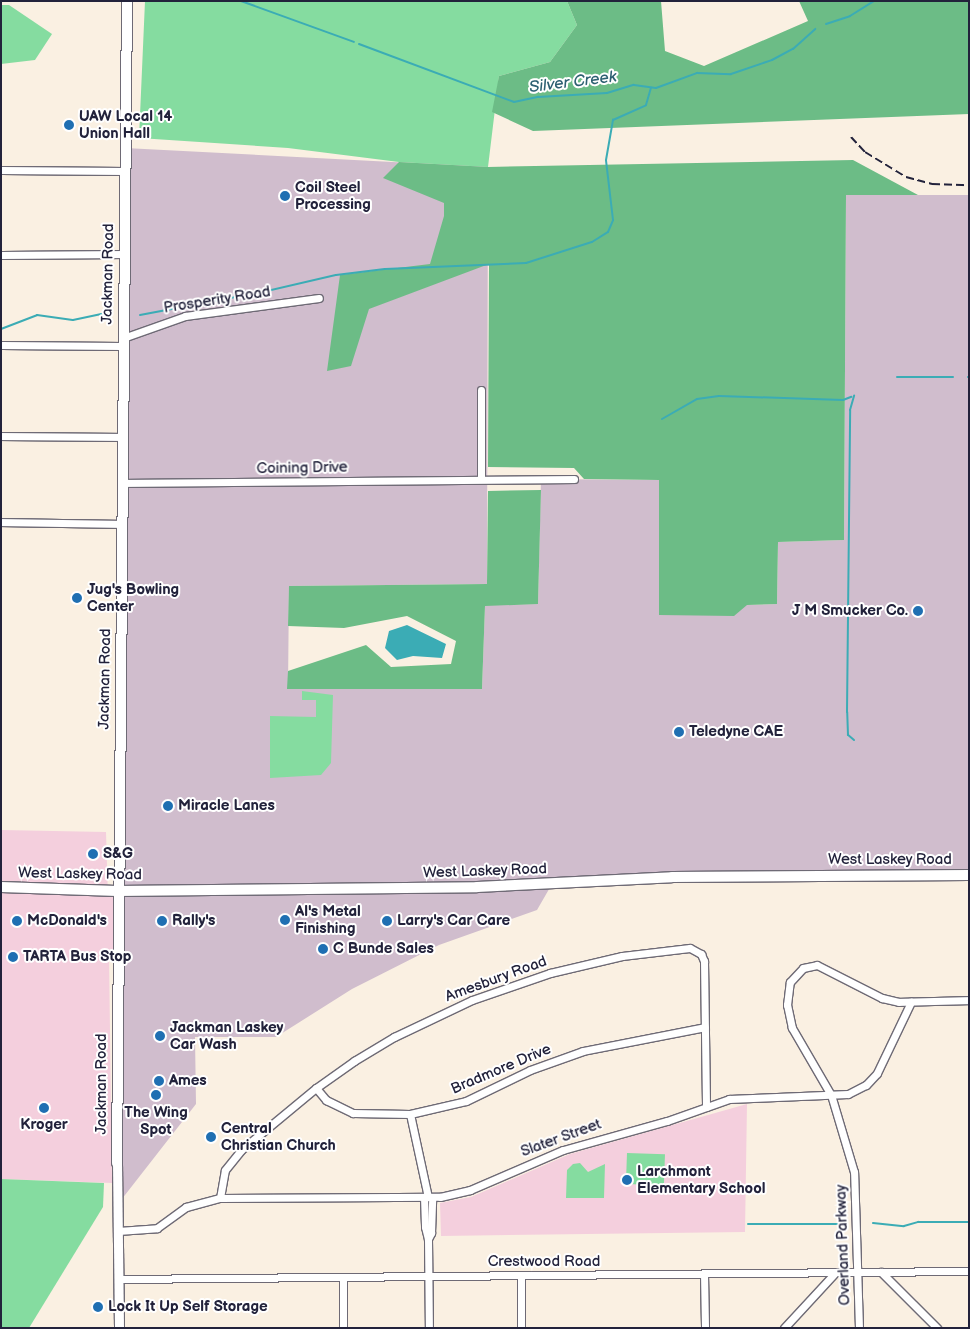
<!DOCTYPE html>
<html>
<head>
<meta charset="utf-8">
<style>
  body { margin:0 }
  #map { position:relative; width:970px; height:1329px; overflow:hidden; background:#faf0e2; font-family:"Balsamiq Sans",sans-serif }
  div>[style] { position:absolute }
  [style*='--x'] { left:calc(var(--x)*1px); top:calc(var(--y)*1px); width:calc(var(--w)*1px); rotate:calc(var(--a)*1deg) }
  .built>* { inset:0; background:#f4cfdd }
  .industrial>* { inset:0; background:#d0bdcd }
  .green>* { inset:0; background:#85dca0; transform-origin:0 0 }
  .forest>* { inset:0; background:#6cbc86 }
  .water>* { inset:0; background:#3bacb5 }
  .stream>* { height:2px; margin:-1px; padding:0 1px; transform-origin:1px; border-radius:1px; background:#3bacb5 }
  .roads { filter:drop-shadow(1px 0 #6e6a75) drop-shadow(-1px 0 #6e6a75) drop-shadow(0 1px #6e6a75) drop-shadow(0 -1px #6e6a75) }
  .minor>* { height:7px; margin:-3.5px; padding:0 3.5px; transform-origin:3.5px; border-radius:3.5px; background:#fff }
  .tertiary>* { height:9px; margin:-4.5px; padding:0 4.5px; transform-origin:4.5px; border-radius:4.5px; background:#fff }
  .secondary>* { height:10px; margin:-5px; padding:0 5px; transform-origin:5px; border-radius:5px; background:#fff }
  .rail>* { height:2px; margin-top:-1px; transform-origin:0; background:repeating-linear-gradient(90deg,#22223b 0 8px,transparent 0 12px) }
  .dots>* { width:14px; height:14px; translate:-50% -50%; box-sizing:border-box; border:2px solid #fff; border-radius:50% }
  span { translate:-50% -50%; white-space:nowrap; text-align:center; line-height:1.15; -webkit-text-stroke:4px #fff; paint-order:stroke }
  .poi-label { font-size:15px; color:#22223b; font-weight:700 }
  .left { translate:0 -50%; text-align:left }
  .right { translate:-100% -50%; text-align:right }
  .street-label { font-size:15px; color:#22223b }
  .water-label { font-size:16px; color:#2d6072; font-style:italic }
  .frame { position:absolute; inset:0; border:2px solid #22223b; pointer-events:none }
</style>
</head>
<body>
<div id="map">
  <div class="built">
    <div style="clip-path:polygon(1px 830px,106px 832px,108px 897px,195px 897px,196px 954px,109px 954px,112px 1183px,1px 1179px)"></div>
    <div style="clip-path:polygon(747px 1104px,745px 1232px,441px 1236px,440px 1203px,471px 1197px,570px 1154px)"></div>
  </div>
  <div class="industrial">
    <div style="clip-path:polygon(125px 148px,488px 167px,487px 584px,289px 586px,288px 689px,482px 689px,485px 605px,538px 604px,541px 479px,659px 480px,747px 605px,777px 604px,778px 542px,844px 540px,846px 195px,969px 195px,969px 876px,552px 884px,537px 910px,439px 945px,352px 989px,276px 1037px,195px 1037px,196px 1104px,118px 1204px)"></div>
  </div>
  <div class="green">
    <div style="clip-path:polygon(145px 1px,567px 1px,577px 25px,550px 62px,499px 76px,488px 167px,399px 162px,288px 148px,139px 138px)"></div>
    <div style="clip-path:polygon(2px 5px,9px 5px,52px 34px,35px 60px,1px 64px)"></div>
    <div style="clip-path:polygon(302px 691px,333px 695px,331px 763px,321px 775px,270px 778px,270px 716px,316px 717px,316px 700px,302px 700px)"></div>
    <div style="left:627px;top:1153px;width:38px;height:31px;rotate:2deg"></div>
    <div style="clip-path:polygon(580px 1163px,588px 1172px,605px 1164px,604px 1198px,566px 1198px,567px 1170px,573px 1164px)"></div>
    <div style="clip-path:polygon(1px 1179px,104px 1183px,103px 1207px,29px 1328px,1px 1328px)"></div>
  </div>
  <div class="forest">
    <div style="clip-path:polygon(567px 1px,661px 1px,665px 51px,704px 66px,808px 21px,799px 1px,969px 1px,969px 114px,533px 131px,492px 112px,499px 76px,550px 62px,577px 25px)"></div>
    <div style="clip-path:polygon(853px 160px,918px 195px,846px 195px,844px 540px,778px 542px,777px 604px,747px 605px,734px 616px,659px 615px,659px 480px,584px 479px,574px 468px,488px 467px,489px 264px,369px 309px,351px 366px,327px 371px,340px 275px,430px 264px,444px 216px,444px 203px,383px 178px,399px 162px,488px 167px)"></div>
    <div style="clip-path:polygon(541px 490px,538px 604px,485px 606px,482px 689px,287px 689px,288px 671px,366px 645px,391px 667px,451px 664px,456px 641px,407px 616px,344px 628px,288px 626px,289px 586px,487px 584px,488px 491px)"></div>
  </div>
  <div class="water">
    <div style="clip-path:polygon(407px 625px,446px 644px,442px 658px,413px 656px,397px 660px,385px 648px,389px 631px)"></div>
  </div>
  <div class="stream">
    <div style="--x:241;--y:1;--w:120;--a:19.9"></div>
    <div style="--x:826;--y:24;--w:25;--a:-18"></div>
    <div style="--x:850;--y:16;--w:28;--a:-32"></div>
    <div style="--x:359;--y:44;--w:165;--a:20.5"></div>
    <div style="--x:514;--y:102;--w:25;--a:-12"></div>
    <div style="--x:538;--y:97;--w:69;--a:-3.3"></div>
    <div style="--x:607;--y:93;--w:28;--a:-17"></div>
    <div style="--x:634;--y:85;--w:22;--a:8"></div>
    <div style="--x:656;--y:88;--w:44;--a:-20.1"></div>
    <div style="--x:697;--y:73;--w:34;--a:2"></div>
    <div style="--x:731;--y:74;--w:43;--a:-18.9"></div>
    <div style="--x:772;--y:60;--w:24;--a:-28"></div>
    <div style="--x:793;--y:49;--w:30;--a:-42"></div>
    <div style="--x:250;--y:295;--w:88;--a:-13.1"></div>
    <div style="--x:336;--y:275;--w:49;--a:-7"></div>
    <div style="--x:385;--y:269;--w:141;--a:-2.4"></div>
    <div style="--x:526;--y:263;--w:69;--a:-17.7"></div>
    <div style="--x:592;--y:242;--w:19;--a:-32"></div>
    <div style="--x:608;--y:232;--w:13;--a:-67"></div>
    <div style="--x:613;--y:220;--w:60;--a:-96.7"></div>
    <div style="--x:606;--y:160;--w:41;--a:-80.1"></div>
    <div style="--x:613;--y:120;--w:36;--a:-24"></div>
    <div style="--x:646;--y:105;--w:18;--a:-74"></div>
    <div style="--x:140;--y:315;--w:97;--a:-10.7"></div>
    <div style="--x:1;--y:329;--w:39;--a:-21"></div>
    <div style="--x:37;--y:315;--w:36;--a:8"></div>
    <div style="--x:73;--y:320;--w:35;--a:-12"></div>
    <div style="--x:897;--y:377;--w:56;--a:0"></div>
    <div style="--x:968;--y:377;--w:1;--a:0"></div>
    <div style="--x:662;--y:419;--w:40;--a:-29.7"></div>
    <div style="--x:697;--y:399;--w:22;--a:-8"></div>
    <div style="--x:719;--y:396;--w:124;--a:1.8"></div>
    <div style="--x:843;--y:400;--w:9;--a:-21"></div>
    <div style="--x:854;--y:740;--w:8;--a:-140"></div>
    <div style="--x:848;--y:735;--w:23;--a:-92"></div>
    <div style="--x:847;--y:712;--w:302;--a:-89.4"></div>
    <div style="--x:850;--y:410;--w:15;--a:-74"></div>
    <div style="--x:873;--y:1223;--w:31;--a:6"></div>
    <div style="--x:904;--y:1226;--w:15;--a:-16"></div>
    <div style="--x:918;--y:1222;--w:51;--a:0"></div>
    <div style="--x:748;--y:1224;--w:98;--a:0"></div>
  </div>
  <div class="roads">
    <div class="minor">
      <div style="--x:1;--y:170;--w:123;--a:0.5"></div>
      <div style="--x:1;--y:255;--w:123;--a:-0.5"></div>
      <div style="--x:123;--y:338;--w:66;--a:-19.5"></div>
      <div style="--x:185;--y:316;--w:135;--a:-7.7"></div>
      <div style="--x:1;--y:345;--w:121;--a:0.5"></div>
      <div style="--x:481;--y:390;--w:89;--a:90"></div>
      <div style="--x:1;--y:436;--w:122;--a:0.5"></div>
      <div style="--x:122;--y:483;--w:452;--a:-0.5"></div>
      <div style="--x:1;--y:522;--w:121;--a:0.9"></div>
      <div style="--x:316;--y:1088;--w:16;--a:50"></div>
      <div style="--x:326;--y:1100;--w:30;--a:26"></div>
      <div style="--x:353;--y:1113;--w:57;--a:1"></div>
      <div style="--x:410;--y:1114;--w:57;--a:-13.1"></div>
      <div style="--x:466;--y:1101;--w:71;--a:-25.8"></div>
      <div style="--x:530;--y:1070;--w:56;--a:-19.7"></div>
      <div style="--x:583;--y:1051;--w:124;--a:-11.1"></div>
      <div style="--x:410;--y:1114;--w:85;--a:77.8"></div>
      <div style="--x:424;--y:1197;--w:30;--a:88"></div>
      <div style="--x:425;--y:1227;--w:12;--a:76"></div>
      <div style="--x:428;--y:1239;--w:89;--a:89.4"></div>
      <div style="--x:220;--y:1198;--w:28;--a:-80"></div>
      <div style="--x:225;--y:1170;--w:26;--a:-51"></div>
      <div style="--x:241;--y:1150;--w:97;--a:-39.6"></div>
      <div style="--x:316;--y:1088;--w:47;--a:-35.4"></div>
      <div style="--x:354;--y:1061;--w:47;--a:-31"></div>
      <div style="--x:394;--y:1037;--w:86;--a:-25.4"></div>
      <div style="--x:472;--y:1000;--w:83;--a:-19.1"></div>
      <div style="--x:550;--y:973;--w:74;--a:-13.3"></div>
      <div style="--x:622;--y:956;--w:68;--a:-6.7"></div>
      <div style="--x:690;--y:948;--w:13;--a:29"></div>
      <div style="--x:701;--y:954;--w:8;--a:67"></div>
      <div style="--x:704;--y:961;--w:146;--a:89.2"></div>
      <div style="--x:118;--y:1231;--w:39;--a:-4"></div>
      <div style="--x:157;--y:1228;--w:36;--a:-36"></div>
      <div style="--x:186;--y:1207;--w:35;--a:-15"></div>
      <div style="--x:220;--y:1198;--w:220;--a:-0.3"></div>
      <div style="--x:440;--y:1197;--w:31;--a:-13"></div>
      <div style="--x:470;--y:1190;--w:101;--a:-23.3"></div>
      <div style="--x:563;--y:1150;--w:108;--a:-15.6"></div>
      <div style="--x:667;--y:1121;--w:66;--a:-19.5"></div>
      <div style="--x:729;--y:1099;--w:119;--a:-2.4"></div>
      <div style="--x:848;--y:1094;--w:20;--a:-27"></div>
      <div style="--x:866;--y:1085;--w:16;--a:-47"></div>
      <div style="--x:877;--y:1073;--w:79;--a:-64.4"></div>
      <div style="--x:428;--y:1239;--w:7;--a:-63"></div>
      <div style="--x:431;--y:1233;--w:36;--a:-88"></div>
      <div style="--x:881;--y:1272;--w:79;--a:45"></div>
      <div style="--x:704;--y:1274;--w:54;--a:88.9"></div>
      <div style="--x:521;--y:1276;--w:52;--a:90"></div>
      <div style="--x:119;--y:1279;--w:850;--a:-0.54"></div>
      <div style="--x:343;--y:1328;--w:51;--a:-90"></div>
      <div style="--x:784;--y:1328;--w:75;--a:-47.2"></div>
      <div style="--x:859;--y:1328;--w:156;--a:-91.8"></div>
      <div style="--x:854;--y:1172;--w:80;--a:-106.6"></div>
      <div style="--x:831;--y:1095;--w:78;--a:-120.2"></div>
      <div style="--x:792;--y:1028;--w:24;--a:-102"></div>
      <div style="--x:787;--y:1005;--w:23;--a:-83"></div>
      <div style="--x:790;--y:982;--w:19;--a:-47"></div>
      <div style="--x:803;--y:968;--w:14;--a:-12"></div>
      <div style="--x:817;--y:965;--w:73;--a:26.9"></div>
      <div style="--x:882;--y:998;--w:17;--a:13"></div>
      <div style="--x:899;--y:1002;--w:70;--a:-1.6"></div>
    </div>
    <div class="tertiary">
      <div style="--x:117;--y:1163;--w:165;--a:89.3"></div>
    </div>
    <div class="secondary">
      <div style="--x:1;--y:887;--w:116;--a:2"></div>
      <div style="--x:117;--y:891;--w:360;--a:-0.6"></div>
      <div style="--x:477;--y:887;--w:195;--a:-2.9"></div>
      <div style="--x:672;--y:877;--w:297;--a:-0.4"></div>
      <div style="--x:117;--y:1163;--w:1162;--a:-89.51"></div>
    </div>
  </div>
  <div class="rail">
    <div style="--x:851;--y:137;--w:21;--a:47"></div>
    <div style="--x:865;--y:152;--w:48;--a:31.4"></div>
    <div style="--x:906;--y:177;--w:27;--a:15"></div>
    <div style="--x:932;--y:184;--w:37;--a:2"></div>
  </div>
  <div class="dots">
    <div style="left:69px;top:125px;background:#1f6fb2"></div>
    <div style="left:285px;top:196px;background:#1f6fb2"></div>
    <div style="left:77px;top:598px;background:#1f6fb2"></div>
    <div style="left:918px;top:611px;background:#1f6fb2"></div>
    <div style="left:679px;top:732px;background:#1f6fb2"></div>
    <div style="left:168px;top:806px;background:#1f6fb2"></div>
    <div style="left:93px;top:854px;background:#1f6fb2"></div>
    <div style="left:285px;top:920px;background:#1f6fb2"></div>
    <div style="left:17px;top:921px;background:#1f6fb2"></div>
    <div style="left:162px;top:921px;background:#1f6fb2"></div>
    <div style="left:387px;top:921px;background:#1f6fb2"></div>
    <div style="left:323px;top:949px;background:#1f6fb2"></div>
    <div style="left:13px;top:957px;background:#1f6fb2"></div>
    <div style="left:160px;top:1036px;background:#1f6fb2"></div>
    <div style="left:159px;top:1081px;background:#1f6fb2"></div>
    <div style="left:156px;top:1095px;background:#1f6fb2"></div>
    <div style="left:44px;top:1108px;background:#1f6fb2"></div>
    <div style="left:211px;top:1137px;background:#1f6fb2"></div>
    <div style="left:627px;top:1180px;background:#1f6fb2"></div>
    <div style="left:98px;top:1307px;background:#1f6fb2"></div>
  </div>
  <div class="poi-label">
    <span class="left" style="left:79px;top:125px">UAW Local 14<br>Union Hall</span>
    <span class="left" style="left:295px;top:196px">Coil Steel<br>Processing</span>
    <span class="left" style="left:87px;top:598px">Jug's Bowling<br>Center</span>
    <span class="right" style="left:908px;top:611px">J M Smucker Co.</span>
    <span class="left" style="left:689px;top:732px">Teledyne CAE</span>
    <span class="left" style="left:178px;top:806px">Miracle Lanes</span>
    <span class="left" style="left:103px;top:854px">S&amp;G</span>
    <span class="left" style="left:295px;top:920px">Al's Metal<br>Finishing</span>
    <span class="left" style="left:27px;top:921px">McDonald's</span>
    <span class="left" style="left:172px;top:921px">Rally's</span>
    <span class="left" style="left:397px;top:921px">Larry's Car Care</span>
    <span class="left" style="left:333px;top:949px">C Bunde Sales</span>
    <span class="left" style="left:23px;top:957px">TARTA Bus Stop</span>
    <span class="left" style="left:170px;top:1036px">Jackman Laskey<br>Car Wash</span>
    <span class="left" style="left:169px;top:1081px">Ames</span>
    <span style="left:156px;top:1121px">The Wing<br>Spot</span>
    <span style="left:44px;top:1125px">Kroger</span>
    <span class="left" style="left:221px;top:1137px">Central<br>Christian Church</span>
    <span class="left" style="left:637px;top:1180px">Larchmont<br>Elementary School</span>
    <span class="left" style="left:108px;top:1307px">Lock It Up Self Storage</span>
  </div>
  <div class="street-label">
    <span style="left:108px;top:274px;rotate:-89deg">Jackman Road</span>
    <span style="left:217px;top:300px;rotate:-9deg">Prosperity Road</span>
    <span style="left:302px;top:468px;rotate:-1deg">Coining Drive</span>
    <span style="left:105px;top:679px;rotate:-89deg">Jackman Road</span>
    <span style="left:890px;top:860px">West Laskey Road</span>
    <span style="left:485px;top:871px;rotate:-2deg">West Laskey Road</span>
    <span style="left:80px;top:874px;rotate:1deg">West Laskey Road</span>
    <span style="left:496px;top:979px;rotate:-20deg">Amesbury Road</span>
    <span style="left:501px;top:1069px;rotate:-23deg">Bradmore Drive</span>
    <span style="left:102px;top:1084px;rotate:-90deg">Jackman Road</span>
    <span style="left:561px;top:1138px;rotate:-20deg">Slater Street</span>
    <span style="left:843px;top:1245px;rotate:-92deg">Overland Parkway</span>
    <span style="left:544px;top:1262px">Crestwood Road</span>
  </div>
  <div class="water-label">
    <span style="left:573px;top:83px;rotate:-7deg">Silver Creek</span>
  </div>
  <div class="frame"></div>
</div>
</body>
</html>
